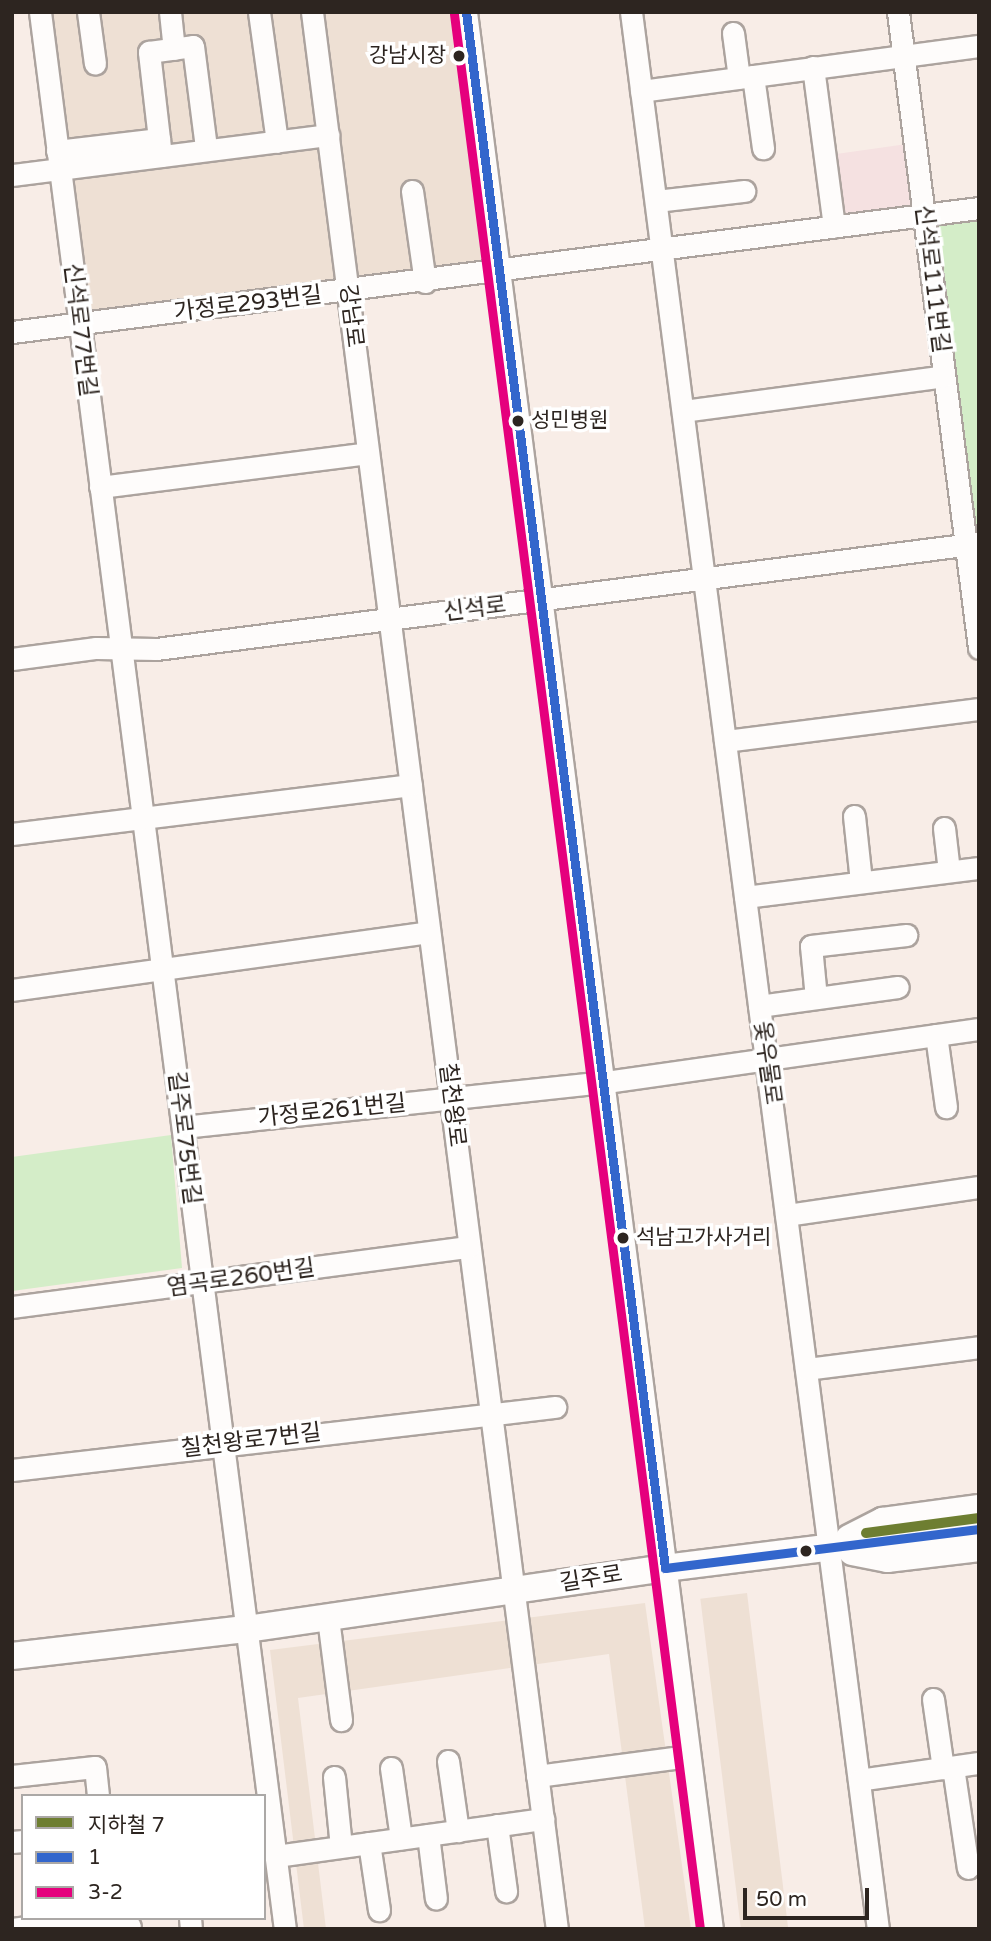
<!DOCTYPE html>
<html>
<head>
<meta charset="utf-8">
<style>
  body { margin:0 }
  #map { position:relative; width:991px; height:1941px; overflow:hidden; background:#f8ede7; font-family:"Varela Round","Noto Sans KR",sans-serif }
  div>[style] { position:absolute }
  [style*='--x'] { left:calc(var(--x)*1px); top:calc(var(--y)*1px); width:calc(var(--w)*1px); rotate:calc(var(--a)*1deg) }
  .commercial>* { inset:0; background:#eee0d4; transform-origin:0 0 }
  .education>* { inset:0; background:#f5e1e1; transform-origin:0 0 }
  .green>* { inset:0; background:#d4edc8 }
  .roads { filter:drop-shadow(2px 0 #aca39e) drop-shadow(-2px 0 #aca39e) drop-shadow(0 2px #aca39e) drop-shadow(0 -2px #aca39e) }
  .minor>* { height:21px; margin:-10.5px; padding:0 10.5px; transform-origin:10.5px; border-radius:10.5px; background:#fefcfb }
  .major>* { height:26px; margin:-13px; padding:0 13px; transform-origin:13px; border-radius:13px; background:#fefcfb }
  .bus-1>* { height:9px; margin:-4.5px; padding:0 4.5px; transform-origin:4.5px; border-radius:4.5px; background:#36c }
  .bus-2>* { height:9px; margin:-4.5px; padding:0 4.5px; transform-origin:4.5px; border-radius:4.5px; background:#e5007d }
  .metro-1>* { height:10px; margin:-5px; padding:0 5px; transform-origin:5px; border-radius:5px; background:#6e7e31 }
  .dots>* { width:19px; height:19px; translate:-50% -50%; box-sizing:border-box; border:4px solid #fff; border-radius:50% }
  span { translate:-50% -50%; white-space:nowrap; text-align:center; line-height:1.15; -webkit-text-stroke:7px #fff; paint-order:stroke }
  .bus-label { font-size:21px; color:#2d2520 }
  .right { translate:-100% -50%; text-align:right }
  .left { translate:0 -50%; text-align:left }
  .street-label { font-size:23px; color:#2d2520 }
  .frame { position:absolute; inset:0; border:14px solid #2d2520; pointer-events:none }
  .legend { position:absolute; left:21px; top:1794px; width:245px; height:126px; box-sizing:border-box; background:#fff; border:2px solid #aba8a6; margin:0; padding:9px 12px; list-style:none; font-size:21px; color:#2d2520 }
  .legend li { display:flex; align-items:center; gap:14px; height:35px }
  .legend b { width:35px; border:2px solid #aba8a6 }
  .scale { position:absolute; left:743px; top:1888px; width:126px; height:32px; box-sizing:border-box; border:4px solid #2d2520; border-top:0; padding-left:9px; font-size:21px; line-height:24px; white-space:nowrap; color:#2d2520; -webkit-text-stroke:5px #fff; paint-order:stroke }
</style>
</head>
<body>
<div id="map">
  <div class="commercial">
    <div style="clip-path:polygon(48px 12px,461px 12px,493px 268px,87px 319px)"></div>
    <div style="left:747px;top:1593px;width:339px;height:47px;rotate:83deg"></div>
    <div style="clip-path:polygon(645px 1603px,691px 1929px,645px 1929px,609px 1654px,298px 1698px,326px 1929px,304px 1929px,270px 1650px)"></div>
  </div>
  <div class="education">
    <div style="left:914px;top:143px;width:74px;height:91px;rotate:82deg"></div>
  </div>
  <div class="green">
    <div style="clip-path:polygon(979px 208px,979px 543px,966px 545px,924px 216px)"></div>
    <div style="clip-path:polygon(171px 1135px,182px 1268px,12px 1291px,12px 1157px)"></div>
  </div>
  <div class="roads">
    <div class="minor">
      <div style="--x:40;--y:12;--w:1933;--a:82.72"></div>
      <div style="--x:88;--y:12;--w:52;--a:82.3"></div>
      <div style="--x:170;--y:12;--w:37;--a:84"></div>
      <div style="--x:259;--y:12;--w:131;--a:82.1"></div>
      <div style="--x:312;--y:12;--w:1933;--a:82.72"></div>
      <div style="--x:466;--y:12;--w:1933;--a:82.69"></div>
      <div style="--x:631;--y:12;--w:1933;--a:82.66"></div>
      <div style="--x:898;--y:12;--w:641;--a:82.74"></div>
      <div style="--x:733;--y:33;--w:45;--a:82.4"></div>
      <div style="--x:813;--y:67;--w:161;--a:82.5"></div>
      <div style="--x:753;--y:76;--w:73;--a:82.1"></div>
      <div style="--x:641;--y:91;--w:341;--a:-7.6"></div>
      <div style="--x:57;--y:151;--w:103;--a:-6.7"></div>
      <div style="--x:161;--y:156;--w:105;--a:-96.6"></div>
      <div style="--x:149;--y:52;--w:44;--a:-7.8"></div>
      <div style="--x:193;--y:46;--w:95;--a:82.7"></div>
      <div style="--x:12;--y:175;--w:319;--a:-7.2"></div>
      <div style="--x:412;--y:191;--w:92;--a:81.9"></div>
      <div style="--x:656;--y:201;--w:89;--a:-6.5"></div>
      <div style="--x:12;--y:332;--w:975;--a:-7.31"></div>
      <div style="--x:683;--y:411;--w:263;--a:-7.6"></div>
      <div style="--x:100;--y:487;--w:270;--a:-7.2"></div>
      <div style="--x:12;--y:659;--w:85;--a:-7.5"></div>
      <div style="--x:96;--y:648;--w:60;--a:1"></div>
      <div style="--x:156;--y:649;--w:830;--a:-7.34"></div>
      <div style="--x:725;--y:741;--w:256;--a:-7.2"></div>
      <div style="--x:854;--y:816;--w:66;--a:83.9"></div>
      <div style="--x:944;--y:828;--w:43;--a:83.4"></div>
      <div style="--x:12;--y:834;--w:402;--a:-7"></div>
      <div style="--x:745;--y:897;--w:236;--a:-7.1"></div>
      <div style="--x:12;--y:990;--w:421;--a:-7.9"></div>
      <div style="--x:816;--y:998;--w:52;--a:-95.5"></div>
      <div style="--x:811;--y:946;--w:96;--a:-6.6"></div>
      <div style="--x:759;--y:1006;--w:140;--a:-7.8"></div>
      <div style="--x:936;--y:1035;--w:73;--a:82.1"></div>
      <div style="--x:183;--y:1127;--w:425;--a:-6.1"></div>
      <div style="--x:606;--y:1082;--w:377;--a:-8.1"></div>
      <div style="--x:786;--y:1215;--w:195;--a:-8.3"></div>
      <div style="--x:12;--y:1307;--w:461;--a:-7.5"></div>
      <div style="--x:806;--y:1369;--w:174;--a:-7.2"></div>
      <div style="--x:12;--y:1470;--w:547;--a:-6.62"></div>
      <div style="--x:328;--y:1618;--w:103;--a:82.7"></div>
      <div style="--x:933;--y:1699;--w:70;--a:81.8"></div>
      <div style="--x:448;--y:1761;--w:71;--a:81.9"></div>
      <div style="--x:953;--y:1767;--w:102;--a:81.6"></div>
      <div style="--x:391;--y:1768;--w:71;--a:81.9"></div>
      <div style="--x:12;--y:1776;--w:83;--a:-6.2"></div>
      <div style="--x:95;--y:1767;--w:29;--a:84"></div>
      <div style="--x:537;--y:1776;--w:153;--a:-7.5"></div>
      <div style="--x:334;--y:1777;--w:70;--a:84.3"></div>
      <div style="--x:859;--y:1780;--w:121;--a:-8.1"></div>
      <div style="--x:497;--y:1825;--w:67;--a:82.2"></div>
      <div style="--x:428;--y:1835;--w:64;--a:82.9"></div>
      <div style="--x:12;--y:1842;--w:11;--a:-5"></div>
      <div style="--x:369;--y:1843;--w:68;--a:81.5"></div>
      <div style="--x:276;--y:1856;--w:270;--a:-7.9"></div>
      <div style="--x:190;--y:1918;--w:11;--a:85"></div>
      <div style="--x:12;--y:1929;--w:87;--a:-7.3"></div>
      <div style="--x:106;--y:1929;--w:24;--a:-7"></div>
    </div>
    <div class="major">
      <div style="--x:849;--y:1538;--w:38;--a:-27"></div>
      <div style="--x:883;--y:1521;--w:97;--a:-7.7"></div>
      <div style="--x:852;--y:1552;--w:36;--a:11"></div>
      <div style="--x:887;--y:1559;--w:93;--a:-6.8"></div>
      <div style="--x:12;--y:1656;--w:237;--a:-6.6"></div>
      <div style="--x:247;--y:1629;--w:422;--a:-8.3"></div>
      <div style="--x:665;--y:1568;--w:316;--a:-7.1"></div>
    </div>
  </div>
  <div class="bus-1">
    <div style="--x:466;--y:12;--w:1569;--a:82.71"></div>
    <div style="--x:665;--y:1568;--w:316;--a:-7.1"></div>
  </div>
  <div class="bus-2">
    <div style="--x:454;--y:14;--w:1931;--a:82.68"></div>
  </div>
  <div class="metro-1">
    <div style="--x:866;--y:1533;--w:114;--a:-7.6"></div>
  </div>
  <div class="dots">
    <div style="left:459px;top:56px;background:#2d2520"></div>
    <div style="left:518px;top:421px;background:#2d2520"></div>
    <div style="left:623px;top:1238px;background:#2d2520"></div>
    <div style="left:806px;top:1551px;background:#2d2520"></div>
  </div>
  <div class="bus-label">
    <span class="right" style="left:446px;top:56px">강남시장</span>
    <span class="left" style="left:531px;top:421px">성민병원</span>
    <span class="left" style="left:636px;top:1238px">석남고가사거리</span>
  </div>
  <div class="street-label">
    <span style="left:932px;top:279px;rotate:83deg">신석로111번길</span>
    <span style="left:248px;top:304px;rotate:-7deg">가정로293번길</span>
    <span style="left:351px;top:316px;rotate:83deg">강남로</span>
    <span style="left:80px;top:330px;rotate:83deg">신석로77번길</span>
    <span style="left:475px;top:609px;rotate:-7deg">신석로</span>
    <span style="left:767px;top:1063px;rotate:82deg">옻우물로</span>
    <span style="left:452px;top:1105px;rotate:83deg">칠천왕로</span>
    <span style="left:332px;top:1111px;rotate:-6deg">가정로261번길</span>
    <span style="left:184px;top:1138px;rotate:83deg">길주로75번길</span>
    <span style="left:241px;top:1278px;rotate:-8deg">염곡로260번길</span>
    <span style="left:251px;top:1441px;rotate:-7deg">칠천왕로7번길</span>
    <span style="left:591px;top:1579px;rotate:-9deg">길주로</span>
  </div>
  <div class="frame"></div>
  <ul class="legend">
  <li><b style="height:9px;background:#6e7e31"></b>지하철 7</li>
  <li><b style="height:9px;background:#36c"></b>1</li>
  <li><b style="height:9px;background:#e5007d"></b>3-2</li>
  </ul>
  <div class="scale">50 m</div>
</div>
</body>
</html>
